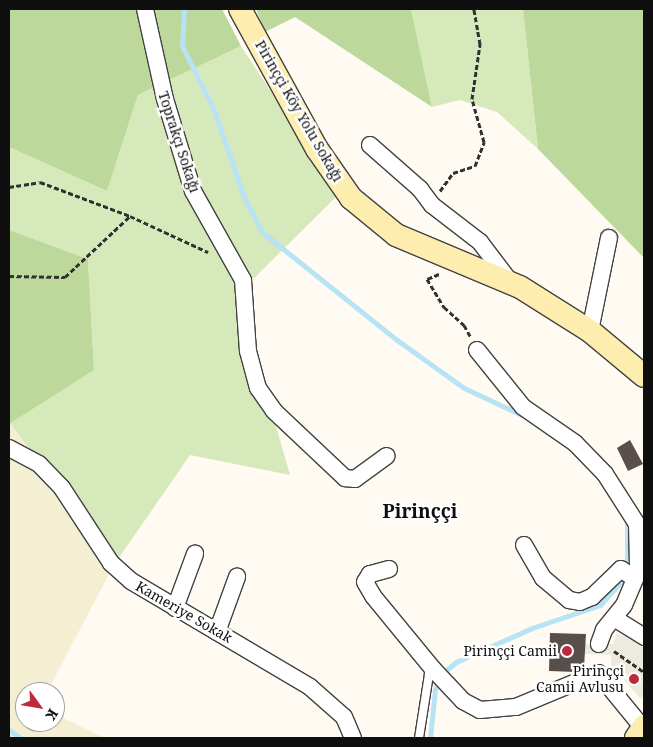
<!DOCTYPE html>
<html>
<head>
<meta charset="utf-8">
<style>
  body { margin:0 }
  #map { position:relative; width:653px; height:747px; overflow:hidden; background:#fffbf2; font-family:"Noto Serif",serif }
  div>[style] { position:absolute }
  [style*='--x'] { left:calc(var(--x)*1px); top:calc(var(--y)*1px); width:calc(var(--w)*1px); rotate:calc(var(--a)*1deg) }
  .farmland>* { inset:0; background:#f4efd2 }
  .green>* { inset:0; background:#d6e9bb }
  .forest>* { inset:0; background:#bcd99b }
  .plaza>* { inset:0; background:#efeae0 }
  .stream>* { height:5px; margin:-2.5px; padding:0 2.5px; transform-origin:2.5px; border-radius:2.5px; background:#b7e3f5 }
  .building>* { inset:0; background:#584f4c }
  .path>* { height:3px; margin-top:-1.5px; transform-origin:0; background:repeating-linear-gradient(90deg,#313131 0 5px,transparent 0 7.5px) }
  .roads { filter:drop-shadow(1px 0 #424242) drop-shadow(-1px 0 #424242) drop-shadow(0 1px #424242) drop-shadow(0 -1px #424242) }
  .service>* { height:8px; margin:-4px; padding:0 4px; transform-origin:4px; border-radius:4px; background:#fff }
  .minor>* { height:16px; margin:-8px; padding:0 8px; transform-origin:8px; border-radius:8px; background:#fff }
  .secondary>* { height:22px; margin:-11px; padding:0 11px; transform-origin:11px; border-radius:11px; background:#fdeeaf }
  .dots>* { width:14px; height:14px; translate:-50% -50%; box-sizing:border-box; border:2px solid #fff; border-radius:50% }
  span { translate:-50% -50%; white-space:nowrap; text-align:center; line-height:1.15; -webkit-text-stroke:5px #fff; paint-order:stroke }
  .street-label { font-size:14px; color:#0f0f0f }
  .poi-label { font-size:14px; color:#0f0f0f }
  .right { translate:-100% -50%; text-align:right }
  .district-label { font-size:19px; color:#0f0f0f; font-weight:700 }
  .frame { position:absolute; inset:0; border:10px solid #0f0f0f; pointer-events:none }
  .north { position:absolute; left:15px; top:682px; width:50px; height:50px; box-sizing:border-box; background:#fff; border:1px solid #9f9f9f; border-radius:50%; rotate:122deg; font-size:14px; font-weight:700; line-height:20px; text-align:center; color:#0f0f0f }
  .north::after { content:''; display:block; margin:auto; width:18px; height:22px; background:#bc2a3c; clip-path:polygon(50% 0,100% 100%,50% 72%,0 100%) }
</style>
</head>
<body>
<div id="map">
  <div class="farmland">
    <div style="clip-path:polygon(10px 423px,114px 565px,47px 692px,25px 692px,25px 722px,55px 722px,55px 714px,105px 738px,9px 738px)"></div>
  </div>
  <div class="green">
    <div style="clip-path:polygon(411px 9px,523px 9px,538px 149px,497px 112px,460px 100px,432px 107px)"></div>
    <div style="clip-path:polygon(241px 46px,338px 195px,238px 294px,290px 475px,190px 455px,114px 565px,10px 423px,94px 370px,88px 259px,9px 230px,9px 147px,107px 191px,138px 95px)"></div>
  </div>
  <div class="forest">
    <div style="clip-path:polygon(9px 9px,222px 9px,241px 46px,138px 95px,107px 191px,9px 147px)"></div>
    <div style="clip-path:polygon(256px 9px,411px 9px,432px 107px,295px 17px,265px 32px)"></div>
    <div style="clip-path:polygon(523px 9px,644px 9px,644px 258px,538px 149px)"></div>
    <div style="clip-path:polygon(9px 230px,88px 259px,94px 370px,9px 424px)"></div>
  </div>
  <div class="plaza">
    <div style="clip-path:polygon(617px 633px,644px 644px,644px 694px,641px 699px,611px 665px,611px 655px,585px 654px,585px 644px,613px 644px)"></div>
  </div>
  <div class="stream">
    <div style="--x:184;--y:9;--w:37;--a:93"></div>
    <div style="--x:182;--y:46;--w:72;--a:63.4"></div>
    <div style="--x:214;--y:110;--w:90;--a:71.2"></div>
    <div style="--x:243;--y:195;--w:42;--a:62.8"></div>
    <div style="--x:262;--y:232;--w:173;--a:38.7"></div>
    <div style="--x:397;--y:340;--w:82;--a:35.6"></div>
    <div style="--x:464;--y:388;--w:64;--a:25"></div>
    <div style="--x:627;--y:520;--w:43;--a:90"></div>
    <div style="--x:9;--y:730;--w:14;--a:34"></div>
    <div style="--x:430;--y:738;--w:49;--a:-84.2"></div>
    <div style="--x:435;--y:689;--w:19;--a:-62"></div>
    <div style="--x:444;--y:672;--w:16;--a:-40"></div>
    <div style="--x:456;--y:662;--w:83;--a:-24.1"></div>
    <div style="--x:532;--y:628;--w:72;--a:-18.7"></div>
    <div style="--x:600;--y:605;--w:31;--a:-48"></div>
  </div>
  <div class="building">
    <div style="clip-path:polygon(630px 440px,643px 464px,628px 471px,617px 448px)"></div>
    <div style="clip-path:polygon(550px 633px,586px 634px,584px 668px,575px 672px,549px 671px)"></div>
  </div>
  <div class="path">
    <div style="--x:9;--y:187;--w:31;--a:-9"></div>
    <div style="--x:40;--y:182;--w:96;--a:20.7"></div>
    <div style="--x:130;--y:216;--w:86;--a:24.8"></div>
    <div style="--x:440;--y:191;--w:22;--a:-54"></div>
    <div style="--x:453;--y:173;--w:23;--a:-18"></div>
    <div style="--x:475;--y:166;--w:26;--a:-69"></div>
    <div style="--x:484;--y:142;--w:45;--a:-105.6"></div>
    <div style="--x:472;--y:99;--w:56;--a:-81.7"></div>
    <div style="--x:480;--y:44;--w:36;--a:-100"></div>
    <div style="--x:439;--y:274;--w:13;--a:157"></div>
    <div style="--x:427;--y:279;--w:33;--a:59"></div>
    <div style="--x:444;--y:307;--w:27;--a:42"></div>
    <div style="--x:464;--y:325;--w:13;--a:61"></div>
    <div style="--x:9;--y:276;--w:56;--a:1"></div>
    <div style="--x:65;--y:277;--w:89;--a:-43.2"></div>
    <div style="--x:614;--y:651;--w:37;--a:35"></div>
  </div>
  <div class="roads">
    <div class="service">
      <div style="--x:419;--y:738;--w:65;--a:-81.1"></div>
      <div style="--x:429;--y:674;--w:6;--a:-51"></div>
    </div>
    <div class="minor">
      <div style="--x:145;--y:9;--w:92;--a:77.5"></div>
      <div style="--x:165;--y:99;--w:96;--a:73.1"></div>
      <div style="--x:193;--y:191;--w:102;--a:60.7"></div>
      <div style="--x:243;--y:280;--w:71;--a:86"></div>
      <div style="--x:248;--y:351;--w:38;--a:75"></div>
      <div style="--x:258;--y:388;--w:28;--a:55"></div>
      <div style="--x:274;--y:411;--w:98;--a:43.3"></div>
      <div style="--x:345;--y:478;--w:10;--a:6"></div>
      <div style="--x:355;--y:479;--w:39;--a:-36"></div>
      <div style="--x:370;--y:145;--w:67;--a:41.3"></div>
      <div style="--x:420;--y:189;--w:20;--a:53"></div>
      <div style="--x:432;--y:205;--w:61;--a:37.6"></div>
      <div style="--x:480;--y:242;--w:51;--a:52.9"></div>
      <div style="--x:590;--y:331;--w:95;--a:-78.5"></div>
      <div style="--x:477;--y:350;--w:73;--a:51.1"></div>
      <div style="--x:523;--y:407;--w:63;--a:34.7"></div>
      <div style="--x:575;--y:443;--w:43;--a:45.9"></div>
      <div style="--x:605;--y:474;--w:59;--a:57.4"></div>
      <div style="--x:637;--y:524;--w:41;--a:88.6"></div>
      <div style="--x:638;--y:565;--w:14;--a:102"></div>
      <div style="--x:635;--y:579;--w:28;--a:113"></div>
      <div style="--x:624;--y:605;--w:32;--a:129"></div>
      <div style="--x:604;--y:630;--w:15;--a:110"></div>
      <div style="--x:9;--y:448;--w:34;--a:28"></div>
      <div style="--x:39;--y:464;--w:33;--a:46"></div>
      <div style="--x:62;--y:488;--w:90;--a:56.8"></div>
      <div style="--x:111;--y:563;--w:27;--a:42"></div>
      <div style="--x:131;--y:581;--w:208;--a:30.6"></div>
      <div style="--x:310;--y:687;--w:45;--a:41.4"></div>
      <div style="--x:344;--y:717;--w:23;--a:67"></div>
      <div style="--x:524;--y:545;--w:38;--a:60"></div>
      <div style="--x:543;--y:578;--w:34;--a:40"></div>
      <div style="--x:569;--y:600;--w:11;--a:10"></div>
      <div style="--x:580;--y:602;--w:13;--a:-23"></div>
      <div style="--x:592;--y:597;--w:40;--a:-44"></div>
      <div style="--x:621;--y:569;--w:17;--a:36"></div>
      <div style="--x:389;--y:569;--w:20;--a:165"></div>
      <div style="--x:370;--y:574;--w:9;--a:122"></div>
      <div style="--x:365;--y:582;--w:16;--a:60"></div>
      <div style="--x:373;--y:596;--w:94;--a:50.6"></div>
      <div style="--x:433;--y:669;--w:44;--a:46.8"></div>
      <div style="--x:463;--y:701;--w:19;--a:28"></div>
      <div style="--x:480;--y:710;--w:36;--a:-5"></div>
      <div style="--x:516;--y:707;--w:89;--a:-22.5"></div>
      <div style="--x:175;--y:608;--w:58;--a:-69.7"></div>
      <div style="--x:614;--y:618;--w:36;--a:32"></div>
      <div style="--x:217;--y:632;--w:59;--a:-70"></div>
      <div style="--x:598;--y:673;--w:71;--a:50.7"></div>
    </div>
    <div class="secondary">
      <div style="--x:240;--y:9;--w:160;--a:61.2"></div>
      <div style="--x:317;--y:149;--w:60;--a:55.2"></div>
      <div style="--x:351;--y:198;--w:58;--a:39.4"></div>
      <div style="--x:396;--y:235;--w:134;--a:22.8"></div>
      <div style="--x:520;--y:287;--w:83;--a:32.2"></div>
      <div style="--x:590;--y:331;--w:70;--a:39.8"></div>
      <div style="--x:636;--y:738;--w:14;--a:-56"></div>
    </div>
  </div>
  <div class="dots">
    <div style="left:567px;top:651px;background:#bc2a3c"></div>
    <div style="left:634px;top:679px;background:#bc2a3c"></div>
  </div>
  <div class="street-label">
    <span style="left:299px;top:111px;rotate:60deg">Pirinççi Köy Yolu Sokağı</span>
    <span style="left:179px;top:142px;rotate:72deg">Toprakçı Sokağı</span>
    <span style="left:184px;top:612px;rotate:30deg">Kameriye Sokak</span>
  </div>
  <div class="poi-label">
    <span class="right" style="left:557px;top:651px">Pirinççi Camii</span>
    <span class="right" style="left:624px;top:679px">Pirinççi<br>Camii Avlusu</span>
  </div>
  <div class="district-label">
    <span style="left:420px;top:512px">Pirinççi</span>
  </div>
  <div class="frame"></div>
  <div class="north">K</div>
</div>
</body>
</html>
